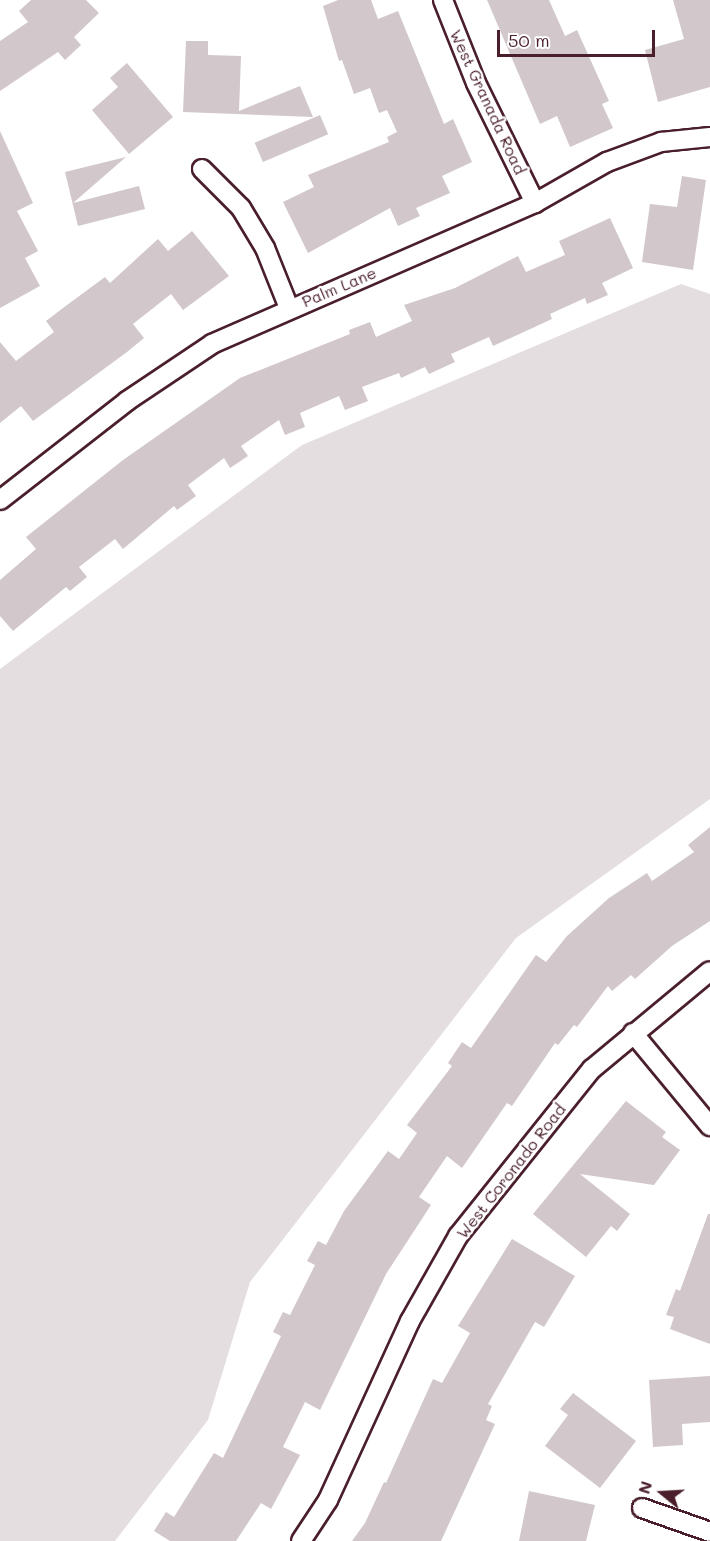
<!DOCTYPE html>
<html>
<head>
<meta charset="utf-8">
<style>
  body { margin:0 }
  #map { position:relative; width:710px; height:1541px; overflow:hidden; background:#fff; font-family:Mali,sans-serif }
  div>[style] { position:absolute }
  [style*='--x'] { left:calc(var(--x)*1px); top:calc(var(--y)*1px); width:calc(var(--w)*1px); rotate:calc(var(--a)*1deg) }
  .green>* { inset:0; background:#e5dee0 }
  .building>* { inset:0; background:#d2c7cb; transform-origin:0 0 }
  .roads { filter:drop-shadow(2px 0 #4a1f2b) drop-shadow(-2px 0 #4a1f2b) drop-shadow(0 2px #4a1f2b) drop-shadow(0 -2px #4a1f2b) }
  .minor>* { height:18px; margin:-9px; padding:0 9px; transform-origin:9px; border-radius:9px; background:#fff }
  span { translate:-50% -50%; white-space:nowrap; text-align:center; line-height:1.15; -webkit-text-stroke:4.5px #fff; paint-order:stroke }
  .street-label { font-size:16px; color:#4a1f2b }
  .north { position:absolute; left:632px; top:1463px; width:60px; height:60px; -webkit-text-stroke:4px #fff; paint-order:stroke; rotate:288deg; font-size:16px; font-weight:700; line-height:24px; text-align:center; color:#4a1f2b }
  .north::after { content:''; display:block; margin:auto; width:21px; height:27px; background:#4a1f2b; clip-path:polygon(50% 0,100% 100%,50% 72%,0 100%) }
  .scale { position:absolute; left:497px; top:30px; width:158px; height:27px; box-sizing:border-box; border:3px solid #4a1f2b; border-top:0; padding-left:8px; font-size:18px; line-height:21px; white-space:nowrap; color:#4a1f2b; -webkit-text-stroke:4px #fff; paint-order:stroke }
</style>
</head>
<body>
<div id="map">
  <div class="green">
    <div style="clip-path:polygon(681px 284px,710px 294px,710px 799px,516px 938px,250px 1282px,208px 1420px,115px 1541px,0 1541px,0 669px,302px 445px)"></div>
  </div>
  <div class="building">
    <div style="clip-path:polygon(31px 0,86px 0,99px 13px,74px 37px,81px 45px,65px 60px,58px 52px,0 91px,0 41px,28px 22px,19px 11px)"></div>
    <div style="clip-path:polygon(338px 0,371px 0,378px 19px,398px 11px,444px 124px,453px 119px,472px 162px,442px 176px,450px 193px,416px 208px,420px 216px,398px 226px,390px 208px,308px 253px,283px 202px,314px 187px,308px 175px,389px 142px,387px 137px,397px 132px,387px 110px,379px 113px,370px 88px,354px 94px,342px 60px,339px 61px,323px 6px)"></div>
    <div style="clip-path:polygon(487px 0,549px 0,565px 36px,577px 30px,609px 101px,602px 104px,613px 128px,570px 147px,557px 116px,540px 124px)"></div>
    <div style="clip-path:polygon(673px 0,710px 0,710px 87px,658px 102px,645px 50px,684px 39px)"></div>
    <div style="clip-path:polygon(186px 41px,208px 41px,208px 55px,241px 56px,239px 111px,300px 86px,313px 117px,183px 112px)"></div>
    <div style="clip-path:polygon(127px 63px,173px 117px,129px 154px,92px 110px,118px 87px,110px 78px)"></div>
    <div style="left:320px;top:115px;width:21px;height:71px;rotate:67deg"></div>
    <div style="clip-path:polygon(0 131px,33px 203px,17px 211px,38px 251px,25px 258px,40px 286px,0 308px)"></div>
    <div style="clip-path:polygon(126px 157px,73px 203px,139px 186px,145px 209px,78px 226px,65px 172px)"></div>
    <div style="clip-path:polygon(682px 176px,706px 180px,693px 270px,642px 262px,650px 204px,677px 207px)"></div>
    <div style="clip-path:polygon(610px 218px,633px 268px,602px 283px,608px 295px,587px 304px,585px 298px,550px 314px,552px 319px,493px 346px,489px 337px,451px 354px,455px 362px,429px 374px,425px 367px,401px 378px,399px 373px,362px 387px,368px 401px,345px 410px,339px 396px,300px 413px,305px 427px,285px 435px,279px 420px,241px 446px,248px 456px,230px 468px,224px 458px,188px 485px,196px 496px,177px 510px,174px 506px,123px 549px,115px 539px,79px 567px,87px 577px,70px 591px,66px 587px,13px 631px,0 616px,0 580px,36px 549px,26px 537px,123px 460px,240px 378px,350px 334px,349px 330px,370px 322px,376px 337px,412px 321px,404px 305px,455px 288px,518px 256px,526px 272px,565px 255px,559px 241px)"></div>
    <div style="clip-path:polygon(192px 231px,229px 276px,183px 310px,171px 294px,133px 324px,144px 338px,127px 352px,33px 421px,21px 406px,0 423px,0 342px,16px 361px,54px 332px,46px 321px,67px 305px,105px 277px,110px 283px,158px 239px,168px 251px)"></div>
    <div style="clip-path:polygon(710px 827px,710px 921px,672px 946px,635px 979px,631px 975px,612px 991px,608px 986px,577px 1027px,574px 1025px,558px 1045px,555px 1043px,512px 1106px,507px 1103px,462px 1168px,447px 1156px,419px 1197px,431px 1205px,386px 1274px,320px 1410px,305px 1402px,283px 1447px,300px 1455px,271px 1509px,261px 1503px,236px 1541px,170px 1541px,154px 1531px,166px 1512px,174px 1517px,214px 1453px,223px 1458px,281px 1336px,273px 1332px,283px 1312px,290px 1315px,315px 1265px,307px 1261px,318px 1241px,326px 1245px,344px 1211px,388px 1151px,399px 1159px,417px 1133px,407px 1125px,452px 1066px,448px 1063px,462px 1042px,471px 1048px,536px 955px,546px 962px,567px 936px,609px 898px,647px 873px,652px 881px,694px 852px,688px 845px)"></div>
    <div style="clip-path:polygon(626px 1101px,666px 1132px,662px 1137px,680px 1150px,654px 1185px,580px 1174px,630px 1214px,617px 1231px,611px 1226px,586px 1257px,533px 1214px)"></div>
    <div style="clip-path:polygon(708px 1214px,710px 1214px,710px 1344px,670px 1329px,674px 1317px,666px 1315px,676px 1289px,680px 1291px)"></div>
    <div style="clip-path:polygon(512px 1239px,575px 1276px,544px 1327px,535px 1322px,488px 1404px,492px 1406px,486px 1420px,495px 1424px,441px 1541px,352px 1541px,365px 1523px,384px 1482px,386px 1483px,433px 1379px,442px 1383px,470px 1333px,458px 1326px)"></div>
    <div style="clip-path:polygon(710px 1376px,710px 1422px,682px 1424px,683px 1445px,653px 1447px,649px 1380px)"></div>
    <div style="clip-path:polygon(573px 1393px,636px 1441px,600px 1488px,545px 1446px,568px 1415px,560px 1409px)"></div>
    <div style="clip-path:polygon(529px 1491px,595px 1505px,586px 1541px,519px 1541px)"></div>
  </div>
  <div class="roads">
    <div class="minor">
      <div style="--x:443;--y:0;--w:89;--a:68.3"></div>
      <div style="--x:476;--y:83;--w:134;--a:63.8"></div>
      <div style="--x:202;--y:169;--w:55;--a:45"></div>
      <div style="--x:241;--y:208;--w:47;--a:59"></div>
      <div style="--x:265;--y:248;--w:65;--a:68.2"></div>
      <div style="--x:0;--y:500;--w:161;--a:-37.9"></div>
      <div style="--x:127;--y:401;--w:102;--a:-33.8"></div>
      <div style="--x:212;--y:344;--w:352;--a:-23.6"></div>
      <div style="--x:535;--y:203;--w:83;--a:-29.7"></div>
      <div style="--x:607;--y:162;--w:58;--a:-20.3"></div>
      <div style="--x:661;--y:142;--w:49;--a:-5.8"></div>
      <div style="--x:633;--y:1033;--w:121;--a:50.4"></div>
      <div style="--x:642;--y:1508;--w:72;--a:19.4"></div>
      <div style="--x:301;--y:1541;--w:49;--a:-56.6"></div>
      <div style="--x:328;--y:1500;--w:197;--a:-65.4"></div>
      <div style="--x:410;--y:1321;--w:98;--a:-60.5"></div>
      <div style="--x:458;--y:1236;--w:214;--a:-51.3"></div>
      <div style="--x:592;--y:1069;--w:153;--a:-39.7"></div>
    </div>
  </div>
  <div class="street-label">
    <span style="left:488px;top:102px;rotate:65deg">West Granada Road</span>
    <span style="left:339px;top:287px;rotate:-23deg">Palm Lane</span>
    <span style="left:511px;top:1171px;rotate:-52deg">West Coronado Road</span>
  </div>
  <div class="north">N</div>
  <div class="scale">50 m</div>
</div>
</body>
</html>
